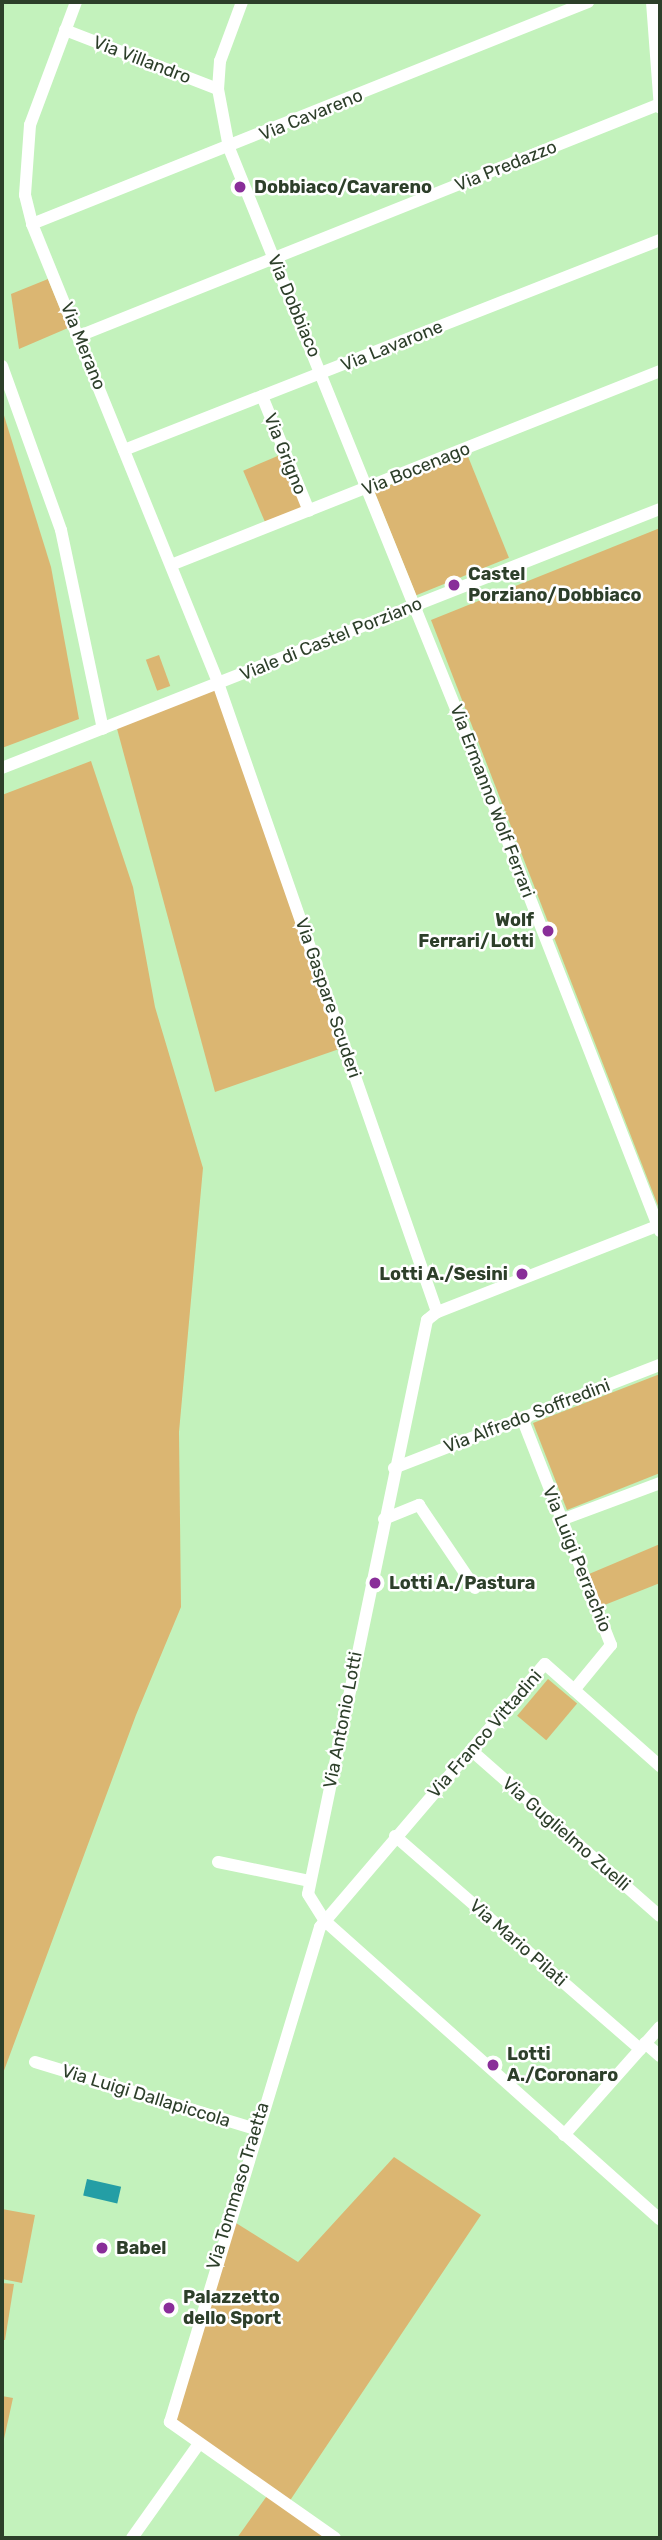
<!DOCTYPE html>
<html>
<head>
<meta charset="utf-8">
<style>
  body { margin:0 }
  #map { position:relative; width:662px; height:2540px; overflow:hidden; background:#c3f2bc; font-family:Rubik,sans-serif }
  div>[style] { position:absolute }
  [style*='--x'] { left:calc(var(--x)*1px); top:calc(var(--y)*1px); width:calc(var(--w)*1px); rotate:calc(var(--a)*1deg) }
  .green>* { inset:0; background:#dbb672; transform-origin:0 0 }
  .water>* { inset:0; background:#249ea5; transform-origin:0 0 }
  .minor>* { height:12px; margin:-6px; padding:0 6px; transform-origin:6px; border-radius:6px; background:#fff }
  .dots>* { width:19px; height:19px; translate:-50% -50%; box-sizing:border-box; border:4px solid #fff; border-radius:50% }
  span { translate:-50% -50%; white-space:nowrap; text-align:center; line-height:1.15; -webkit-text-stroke:5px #fff; paint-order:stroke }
  .street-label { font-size:18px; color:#2d3f2a }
  .poi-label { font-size:18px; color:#2d3f2a; font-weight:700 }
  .left { translate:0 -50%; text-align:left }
  .right { translate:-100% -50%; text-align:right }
  .frame { position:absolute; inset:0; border:4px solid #2d3f2a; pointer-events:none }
</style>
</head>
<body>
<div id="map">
  <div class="green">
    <div style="clip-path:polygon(48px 279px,68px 328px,19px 349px,11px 294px)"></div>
    <div style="clip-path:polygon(2px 409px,51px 567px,79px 719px,2px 748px)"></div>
    <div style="left:467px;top:454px;width:112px;height:100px;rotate:68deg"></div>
    <div style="left:280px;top:455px;width:57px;height:40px;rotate:67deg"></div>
    <div style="clip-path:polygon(660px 528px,660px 1211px,431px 620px)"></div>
    <div style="left:159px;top:655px;width:33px;height:14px;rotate:70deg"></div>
    <div style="clip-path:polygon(218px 683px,345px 1047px,215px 1092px,116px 725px)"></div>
    <div style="clip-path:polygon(91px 761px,133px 887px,155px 1007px,203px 1168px,179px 1432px,181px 1607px,136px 1715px,2px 2076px,2px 795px)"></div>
    <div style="clip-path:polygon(660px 1374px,660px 1473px,567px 1510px,533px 1423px)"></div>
    <div style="clip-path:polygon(660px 1544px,660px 1583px,602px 1606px,589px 1574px)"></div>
    <div style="left:548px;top:1679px;width:38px;height:48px;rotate:40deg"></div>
    <div style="clip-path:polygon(394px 2157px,481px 2215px,287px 2505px,335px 2538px,237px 2538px,269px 2493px,177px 2431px,173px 2402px,228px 2218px,298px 2262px)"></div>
    <div style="clip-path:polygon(2px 2209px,35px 2215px,22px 2283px,2px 2279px)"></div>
    <div style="clip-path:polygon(2px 2283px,14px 2284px,5px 2340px,2px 2340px)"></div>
    <div style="clip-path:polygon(2px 2396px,13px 2398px,2px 2448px)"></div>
  </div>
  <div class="water">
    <div style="left:87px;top:2179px;width:35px;height:17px;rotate:13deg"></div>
  </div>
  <div class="minor">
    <div style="--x:76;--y:2;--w:131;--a:110.5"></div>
    <div style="--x:30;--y:125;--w:70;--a:94.1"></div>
    <div style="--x:25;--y:195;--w:30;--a:76"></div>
    <div style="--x:32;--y:224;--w:495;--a:67.9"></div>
    <div style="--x:218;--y:683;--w:666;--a:70.8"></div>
    <div style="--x:242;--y:2;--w:63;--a:110.4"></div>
    <div style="--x:220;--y:61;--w:28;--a:94"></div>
    <div style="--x:218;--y:89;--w:60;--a:79.4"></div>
    <div style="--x:229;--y:148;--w:611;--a:67.97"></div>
    <div style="--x:458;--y:714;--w:555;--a:68.66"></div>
    <div style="--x:652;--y:2;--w:106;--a:85.7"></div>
    <div style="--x:65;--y:30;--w:164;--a:21.1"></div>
    <div style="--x:32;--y:224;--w:599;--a:-21.77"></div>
    <div style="--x:79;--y:336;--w:626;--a:-21.77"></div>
    <div style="--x:2;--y:366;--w:174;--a:70.2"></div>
    <div style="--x:61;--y:530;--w:203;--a:78.1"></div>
    <div style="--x:262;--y:396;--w:124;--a:67.8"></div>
    <div style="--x:124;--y:450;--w:576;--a:-21.39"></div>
    <div style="--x:171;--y:565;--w:526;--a:-21.64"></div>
    <div style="--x:2;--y:768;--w:707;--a:-21.49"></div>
    <div style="--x:657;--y:1226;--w:236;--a:158.6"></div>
    <div style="--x:437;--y:1312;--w:13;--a:141"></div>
    <div style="--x:427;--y:1320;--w:586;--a:101.71"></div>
    <div style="--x:308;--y:1894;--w:32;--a:58"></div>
    <div style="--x:325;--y:1921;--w:448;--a:41.7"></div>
    <div style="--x:522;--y:1418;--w:244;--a:68.6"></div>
    <div style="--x:611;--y:1645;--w:58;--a:129.4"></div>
    <div style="--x:394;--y:1468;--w:285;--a:-21.2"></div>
    <div style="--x:384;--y:1519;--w:38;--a:-22"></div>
    <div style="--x:419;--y:1505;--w:100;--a:56"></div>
    <div style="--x:561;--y:1520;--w:106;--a:-20.5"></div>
    <div style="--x:472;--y:1751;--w:250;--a:41.3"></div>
    <div style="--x:395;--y:1836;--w:325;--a:41"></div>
    <div style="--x:218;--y:1862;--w:94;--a:11.7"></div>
    <div style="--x:645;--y:2043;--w:20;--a:41"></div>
    <div style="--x:35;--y:2062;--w:231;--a:16.9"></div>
    <div style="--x:564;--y:2135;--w:144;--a:-48.4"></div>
    <div style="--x:132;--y:2538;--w:114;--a:-54.6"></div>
    <div style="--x:335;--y:2538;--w:202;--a:-144.9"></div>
    <div style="--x:170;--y:2422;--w:517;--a:-73.14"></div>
    <div style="--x:320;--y:1927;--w:346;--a:-49.5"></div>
    <div style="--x:545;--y:1664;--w:154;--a:41.6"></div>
  </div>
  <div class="dots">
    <div style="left:240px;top:187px;background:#892e99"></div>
    <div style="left:454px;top:585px;background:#892e99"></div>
    <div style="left:548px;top:931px;background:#892e99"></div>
    <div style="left:522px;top:1274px;background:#892e99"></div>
    <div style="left:375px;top:1583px;background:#892e99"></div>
    <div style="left:493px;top:2065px;background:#892e99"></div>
    <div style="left:102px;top:2248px;background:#892e99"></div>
    <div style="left:169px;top:2308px;background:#892e99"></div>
  </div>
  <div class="street-label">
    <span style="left:142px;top:60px;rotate:21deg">Via Villandro</span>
    <span style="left:311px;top:115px;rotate:-22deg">Via Cavareno</span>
    <span style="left:506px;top:166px;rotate:-22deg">Via Predazzo</span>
    <span style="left:294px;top:306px;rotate:67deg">Via Dobbiaco</span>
    <span style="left:83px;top:346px;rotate:68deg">Via Merano</span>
    <span style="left:392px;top:346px;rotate:-22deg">Via Lavarone</span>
    <span style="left:285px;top:454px;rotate:68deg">Via Grigno</span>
    <span style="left:416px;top:469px;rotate:-22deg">Via Bocenago</span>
    <span style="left:331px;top:639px;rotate:-22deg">Viale di Castel Porziano</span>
    <span style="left:492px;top:801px;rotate:69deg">Via Ermanno Wolf Ferrari</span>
    <span style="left:328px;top:998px;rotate:71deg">Via Gaspare Scuderi</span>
    <span style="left:527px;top:1416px;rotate:-21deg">Via Alfredo Soffredini</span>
    <span style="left:577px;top:1559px;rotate:68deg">Via Luigi Perrachio</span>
    <span style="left:343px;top:1720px;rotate:-79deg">Via Antonio Lotti</span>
    <span style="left:485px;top:1734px;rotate:-49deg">Via Franco Vittadini</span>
    <span style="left:566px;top:1834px;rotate:41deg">Via Guglielmo Zuelli</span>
    <span style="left:518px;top:1943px;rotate:41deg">Via Mario Pilati</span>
    <span style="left:146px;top:2096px;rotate:17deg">Via Luigi Dallapiccola</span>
    <span style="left:238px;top:2186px;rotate:-73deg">Via Tommaso Traetta</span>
  </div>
  <div class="poi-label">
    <span class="left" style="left:254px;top:187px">Dobbiaco/Cavareno</span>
    <span class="left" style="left:468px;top:585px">Castel<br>Porziano/Dobbiaco</span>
    <span class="right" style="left:534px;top:931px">Wolf<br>Ferrari/Lotti</span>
    <span class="right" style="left:508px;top:1274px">Lotti A./Sesini</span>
    <span class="left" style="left:389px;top:1583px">Lotti A./Pastura</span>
    <span class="left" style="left:507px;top:2065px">Lotti<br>A./Coronaro</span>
    <span class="left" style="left:116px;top:2248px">Babel</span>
    <span class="left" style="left:183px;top:2308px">Palazzetto<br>dello Sport</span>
  </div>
  <div class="frame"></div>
</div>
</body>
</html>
